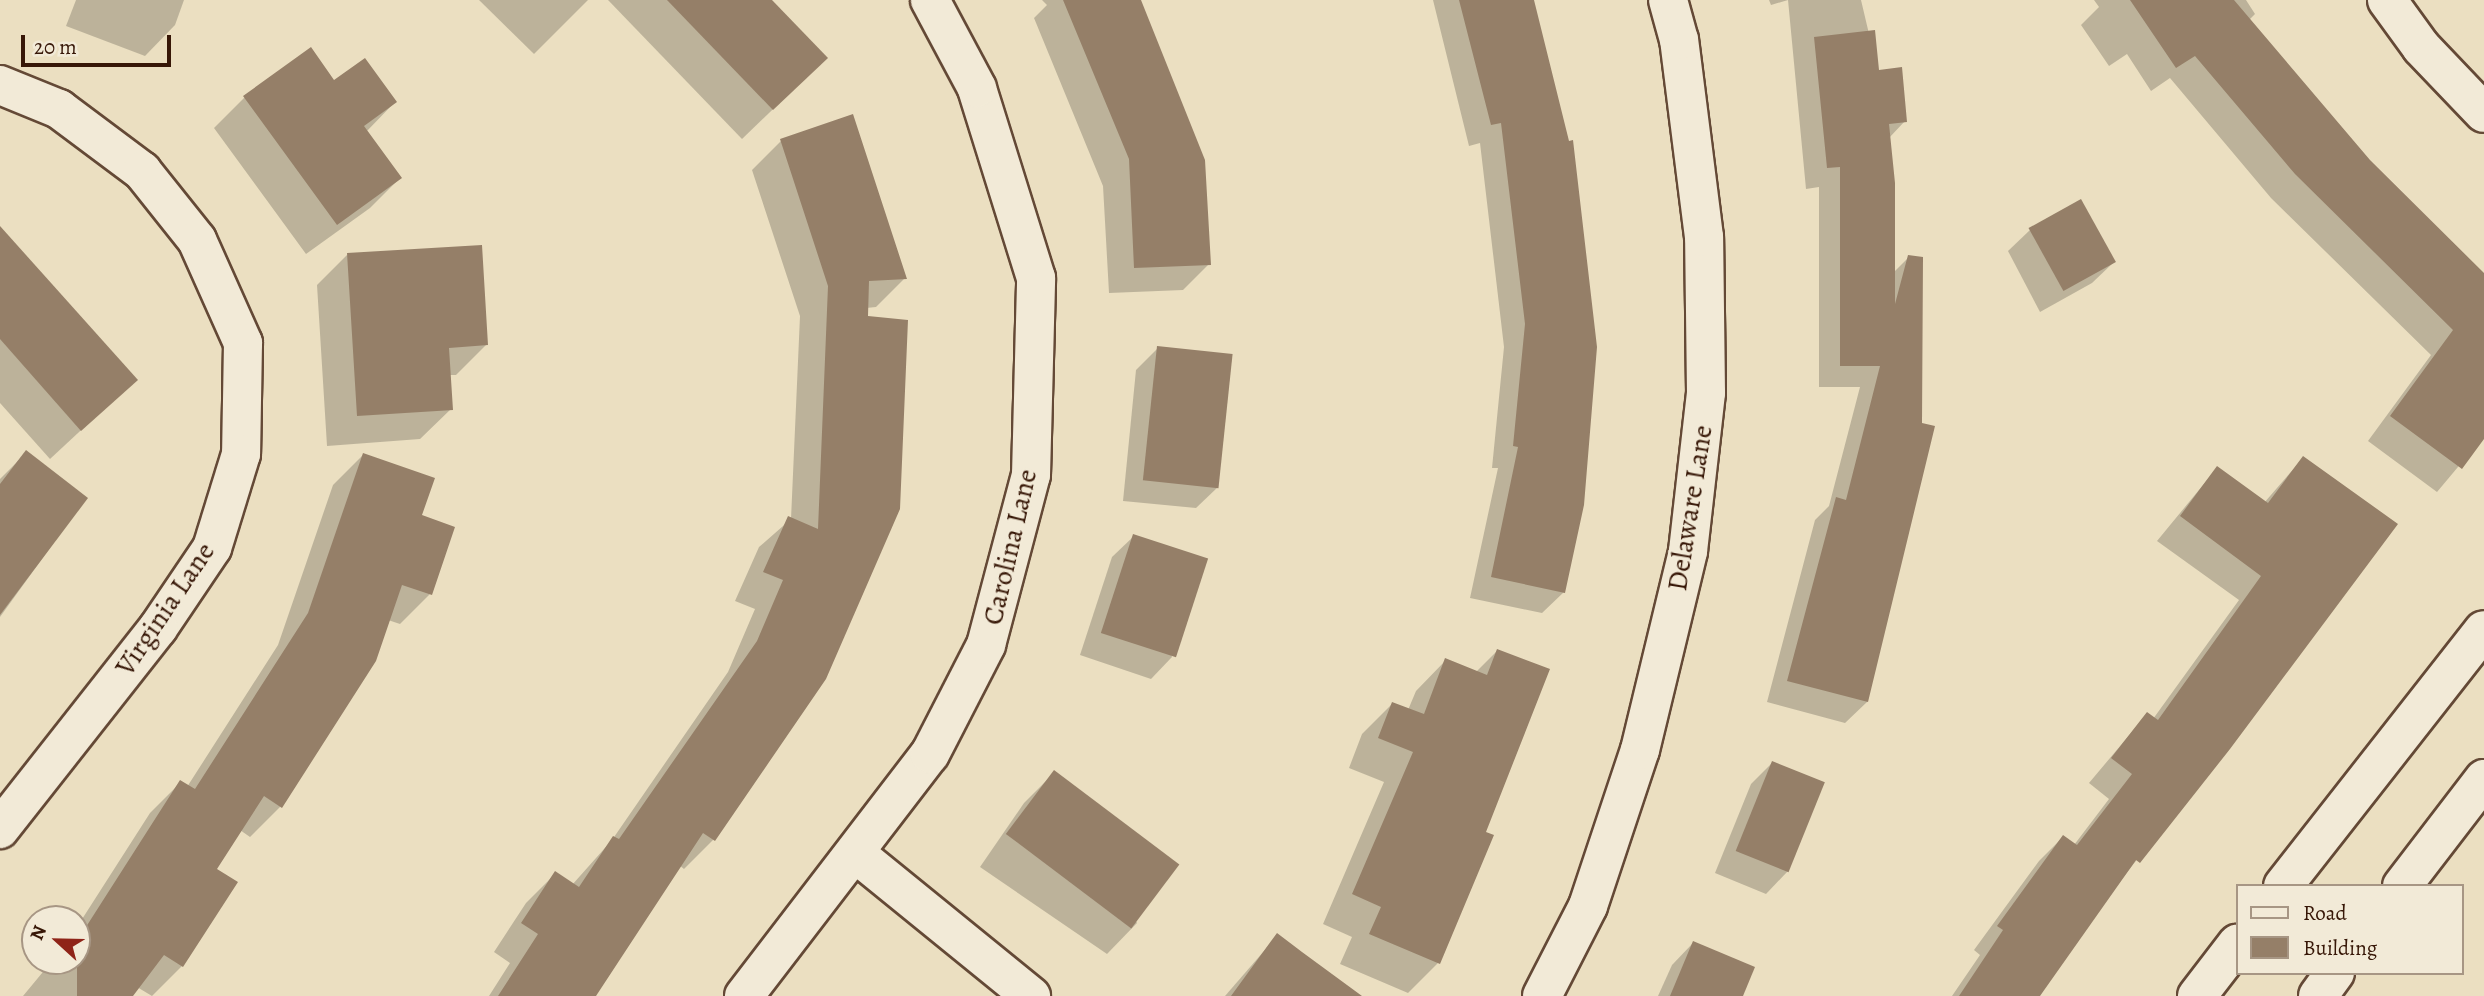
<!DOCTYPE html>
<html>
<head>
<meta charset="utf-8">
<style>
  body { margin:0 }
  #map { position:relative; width:2484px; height:996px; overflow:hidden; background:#ebdfc1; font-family:Alegreya,serif }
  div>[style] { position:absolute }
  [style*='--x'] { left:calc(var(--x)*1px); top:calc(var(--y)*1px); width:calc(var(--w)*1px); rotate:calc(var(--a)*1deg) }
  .shadow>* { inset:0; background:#0003 }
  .building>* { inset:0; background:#957f68; transform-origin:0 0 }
  .roads { filter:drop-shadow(2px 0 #644936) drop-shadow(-2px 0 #644936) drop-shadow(0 2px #644936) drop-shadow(0 -2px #644936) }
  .minor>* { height:38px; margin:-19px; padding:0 19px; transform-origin:19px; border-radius:19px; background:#f2ead7 }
  .tertiary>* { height:38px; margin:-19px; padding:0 19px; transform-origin:19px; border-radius:19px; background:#f2ead7 }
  span { translate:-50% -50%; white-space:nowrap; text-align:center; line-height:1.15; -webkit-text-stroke:5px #f2ead7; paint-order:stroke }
  .street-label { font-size:28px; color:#371707 }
  .legend { position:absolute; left:2236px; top:884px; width:228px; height:91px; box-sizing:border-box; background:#f2ead7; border:2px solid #a79684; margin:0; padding:9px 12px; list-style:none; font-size:21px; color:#371707 }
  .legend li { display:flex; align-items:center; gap:14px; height:35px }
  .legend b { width:35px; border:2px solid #a79684 }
  .north { position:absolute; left:21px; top:905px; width:70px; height:70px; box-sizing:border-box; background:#f2ead7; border:2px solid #a79684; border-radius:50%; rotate:292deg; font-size:19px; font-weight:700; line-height:28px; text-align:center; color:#371707 }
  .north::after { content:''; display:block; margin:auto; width:24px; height:32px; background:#8f2418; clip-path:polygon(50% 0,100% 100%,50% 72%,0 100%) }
  .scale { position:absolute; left:21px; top:35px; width:150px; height:32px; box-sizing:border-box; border:4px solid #371707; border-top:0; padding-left:9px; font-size:21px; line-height:24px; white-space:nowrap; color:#371707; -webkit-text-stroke:5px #f2ead7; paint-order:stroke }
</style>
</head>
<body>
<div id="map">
  <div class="shadow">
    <div style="clip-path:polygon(76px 0,184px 0,175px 25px,145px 56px,66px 26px)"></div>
    <div style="clip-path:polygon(479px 0,588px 0,534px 54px)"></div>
    <div style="clip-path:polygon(608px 0,768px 0,795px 88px,742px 139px)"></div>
    <div style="clip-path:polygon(1042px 0,1139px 0,1209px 264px,1183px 290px,1109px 293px,1103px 186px,1034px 18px,1047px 5px)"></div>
    <div style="clip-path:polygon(1433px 0,1532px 0,1564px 592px,1542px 613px,1470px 598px,1498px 468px,1492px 468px,1504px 347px,1480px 143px,1469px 146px)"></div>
    <div style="clip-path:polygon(1769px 0,1861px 0,1878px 72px,1905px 121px,1889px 138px,1893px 273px,1909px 257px,1867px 702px,1845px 723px,1767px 702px,1815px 520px,1829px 506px,1860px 387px,1819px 387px,1819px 187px,1806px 189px,1788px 0,1771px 5px)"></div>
    <div style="clip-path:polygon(2094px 0,2246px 0,2255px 14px,2249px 20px,2369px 162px,2484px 274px,2484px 436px,2437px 492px,2368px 441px,2431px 355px,2271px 198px,2170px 78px,2151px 91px,2127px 54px,2109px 66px,2081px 25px,2099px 7px)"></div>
    <div style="clip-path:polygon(334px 83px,395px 102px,366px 132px,400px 178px,370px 208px,306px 254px,214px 128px,244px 98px)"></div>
    <div style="clip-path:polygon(781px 141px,905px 278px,876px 307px,866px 308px,824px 679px,713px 840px,684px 869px,679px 865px,594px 996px,489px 996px,510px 963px,494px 952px,526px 903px,555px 874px,572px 885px,612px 840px,728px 672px,755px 609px,735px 601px,759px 547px,791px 519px,800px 316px,752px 170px)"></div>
    <div style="clip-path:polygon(2030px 230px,2114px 262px,2092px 283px,2040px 312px,2008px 251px)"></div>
    <div style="clip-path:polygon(0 240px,135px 380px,50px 459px,0 403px)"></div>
    <div style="clip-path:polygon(347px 255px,487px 344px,456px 375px,449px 375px,451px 409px,420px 439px,327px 446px,317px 285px)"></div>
    <div style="clip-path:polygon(1158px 348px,1218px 487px,1196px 508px,1123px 501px,1136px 370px)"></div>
    <div style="clip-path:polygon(26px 453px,86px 498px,0 617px,0 479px)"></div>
    <div style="clip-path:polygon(363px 455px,420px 516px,430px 594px,400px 624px,388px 620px,280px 807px,250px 837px,240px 830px,215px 869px,236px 883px,182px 966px,152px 996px,137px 987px,131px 996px,23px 996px,52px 961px,77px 961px,77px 927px,150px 813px,181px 782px,187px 787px,278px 645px,333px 485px)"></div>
    <div style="clip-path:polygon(2303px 458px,2395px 524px,2032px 996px,1952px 996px,1980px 955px,1974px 950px,2039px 861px,2063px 837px,2074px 845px,2109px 799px,2089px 783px,2147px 714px,2153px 719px,2239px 600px,2157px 541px,2217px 468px,2264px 503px)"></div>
    <div style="clip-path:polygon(1134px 536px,1172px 657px,1151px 679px,1080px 655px,1112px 557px)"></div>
    <div style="clip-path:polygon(1497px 651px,1484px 833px,1438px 963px,1408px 993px,1340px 964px,1352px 937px,1323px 924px,1384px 782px,1349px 768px,1362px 734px,1392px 704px,1408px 710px,1416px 691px,1446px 660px,1476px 672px)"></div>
    <div style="clip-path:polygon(1772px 763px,1787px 872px,1766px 894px,1715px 873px,1751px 784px)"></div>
    <div style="clip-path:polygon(1054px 773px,1137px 923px,1107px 954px,980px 867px,1024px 803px)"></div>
    <div style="clip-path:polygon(1277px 936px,1338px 996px,1225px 996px)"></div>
    <div style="clip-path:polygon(1693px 943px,1741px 996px,1658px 996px,1672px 965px)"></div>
  </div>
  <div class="building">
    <div style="clip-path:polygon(667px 0,772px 0,828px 58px,773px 110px)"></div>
    <div style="clip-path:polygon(1063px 0,1141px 0,1205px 160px,1211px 265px,1134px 268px,1129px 159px)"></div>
    <div style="clip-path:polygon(1459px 0,1534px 0,1569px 141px,1573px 140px,1597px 347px,1584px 505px,1565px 593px,1491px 577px,1518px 447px,1513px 446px,1525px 324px,1501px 123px,1491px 125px)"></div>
    <div style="clip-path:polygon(2130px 0,2234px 0,2370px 160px,2484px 273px,2484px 439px,2462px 469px,2390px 416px,2453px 330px,2295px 174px,2195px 56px,2176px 68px)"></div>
    <div style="clip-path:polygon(1875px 30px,1879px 70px,1902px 67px,1907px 122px,1889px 124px,1895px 183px,1895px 304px,1908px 255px,1923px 257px,1922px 423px,1935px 426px,1868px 702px,1787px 681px,1836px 497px,1846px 500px,1880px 366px,1840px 366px,1840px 167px,1827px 168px,1814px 37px)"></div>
    <div style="clip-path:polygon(311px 47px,334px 80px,365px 58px,397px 102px,364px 126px,402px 178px,337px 225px,243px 96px)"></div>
    <div style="clip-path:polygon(853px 114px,907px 279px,869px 281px,868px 316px,908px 320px,900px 509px,826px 679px,715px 841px,703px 833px,596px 996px,498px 996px,538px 934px,521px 923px,555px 871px,579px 887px,613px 836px,619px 839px,757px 641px,783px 580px,763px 572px,788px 516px,818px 529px,828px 286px,780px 139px)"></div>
    <div style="left:2081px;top:199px;width:72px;height:60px;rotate:61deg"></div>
    <div style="clip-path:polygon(0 226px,138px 380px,81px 431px,0 339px)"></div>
    <div style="clip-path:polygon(482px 245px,488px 345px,449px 348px,453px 410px,357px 416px,347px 253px)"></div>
    <div style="left:1157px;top:346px;width:76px;height:135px;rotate:6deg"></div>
    <div style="clip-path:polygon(26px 450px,88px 498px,0 615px,0 484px)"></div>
    <div style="clip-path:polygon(363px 453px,435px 478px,422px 515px,455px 527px,432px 595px,402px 585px,376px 661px,282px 808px,264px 796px,217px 869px,238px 882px,183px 967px,164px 955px,133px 996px,77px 996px,77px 941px,180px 780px,195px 789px,308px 613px)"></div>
    <div style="clip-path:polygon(2303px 456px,2398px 524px,2230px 749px,2140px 863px,2136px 860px,2040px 996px,1959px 996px,2003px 930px,1997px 926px,2063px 835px,2077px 845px,2132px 774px,2111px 758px,2147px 712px,2158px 720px,2261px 576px,2180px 516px,2217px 466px,2268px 503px)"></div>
    <div style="left:1133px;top:534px;width:79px;height:104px;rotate:18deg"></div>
    <div style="clip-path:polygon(1497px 649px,1550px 669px,1486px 832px,1494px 835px,1440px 964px,1369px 934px,1381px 907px,1352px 894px,1413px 752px,1378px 738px,1392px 702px,1424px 714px,1445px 658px,1487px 675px)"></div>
    <div style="left:1772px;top:761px;width:57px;height:97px;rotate:22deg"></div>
    <div style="left:1054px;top:770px;width:157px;height:80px;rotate:37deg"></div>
    <div style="clip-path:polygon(1277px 933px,1302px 952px,1362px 996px,1231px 996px)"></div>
    <div style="clip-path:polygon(1693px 941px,1755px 967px,1743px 996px,1670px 996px)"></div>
  </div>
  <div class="roads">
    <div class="minor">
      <div style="--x:2387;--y:0;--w:58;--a:54.1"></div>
      <div style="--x:2421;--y:47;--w:91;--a:46.3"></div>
      <div style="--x:0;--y:85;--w:64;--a:22.1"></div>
      <div style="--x:59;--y:109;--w:104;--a:36.8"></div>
      <div style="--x:142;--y:171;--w:88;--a:51.4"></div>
      <div style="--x:197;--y:240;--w:113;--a:65.9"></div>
      <div style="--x:243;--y:343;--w:111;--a:91"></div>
      <div style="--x:241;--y:454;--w:98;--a:107.1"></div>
      <div style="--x:212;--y:548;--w:97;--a:124"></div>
      <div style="--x:158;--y:628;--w:256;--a:128.2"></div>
      <div style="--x:855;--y:853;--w:227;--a:39.1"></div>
      <div style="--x:744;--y:996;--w:305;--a:-52.5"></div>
      <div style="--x:930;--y:754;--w:123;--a:-62.8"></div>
      <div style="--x:986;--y:645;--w:176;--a:-75.2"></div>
      <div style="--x:1031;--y:475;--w:197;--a:-88.5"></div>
      <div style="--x:1036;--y:278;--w:199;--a:-107.3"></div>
      <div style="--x:977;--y:88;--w:100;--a:-118.1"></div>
      <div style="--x:1542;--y:996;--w:101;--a:-62.9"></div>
      <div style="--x:1588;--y:906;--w:164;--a:-71.6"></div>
      <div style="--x:1640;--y:750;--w:205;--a:-76.4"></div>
      <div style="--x:1688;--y:551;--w:159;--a:-83.5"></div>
      <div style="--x:1706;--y:393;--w:156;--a:-90.7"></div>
      <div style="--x:1704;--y:237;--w:199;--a:-97.2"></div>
      <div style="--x:1679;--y:40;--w:41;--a:-105.4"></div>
    </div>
    <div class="tertiary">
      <div style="--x:2283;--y:886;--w:325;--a:-51.9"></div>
      <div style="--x:2402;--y:886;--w:135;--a:-52.5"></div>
      <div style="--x:2197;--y:996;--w:66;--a:-52.4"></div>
      <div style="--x:2318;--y:996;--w:29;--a:-54"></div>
    </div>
  </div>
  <div class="street-label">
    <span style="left:1690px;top:508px;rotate:-81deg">Delaware Lane</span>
    <span style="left:1010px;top:547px;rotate:-77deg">Carolina Lane</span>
    <span style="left:165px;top:609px;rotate:-56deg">Virginia Lane</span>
  </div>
  <ul class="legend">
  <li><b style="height:9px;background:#f2ead7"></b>Road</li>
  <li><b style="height:19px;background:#957f68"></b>Building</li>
  </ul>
  <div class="north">N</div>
  <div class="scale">20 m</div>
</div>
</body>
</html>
